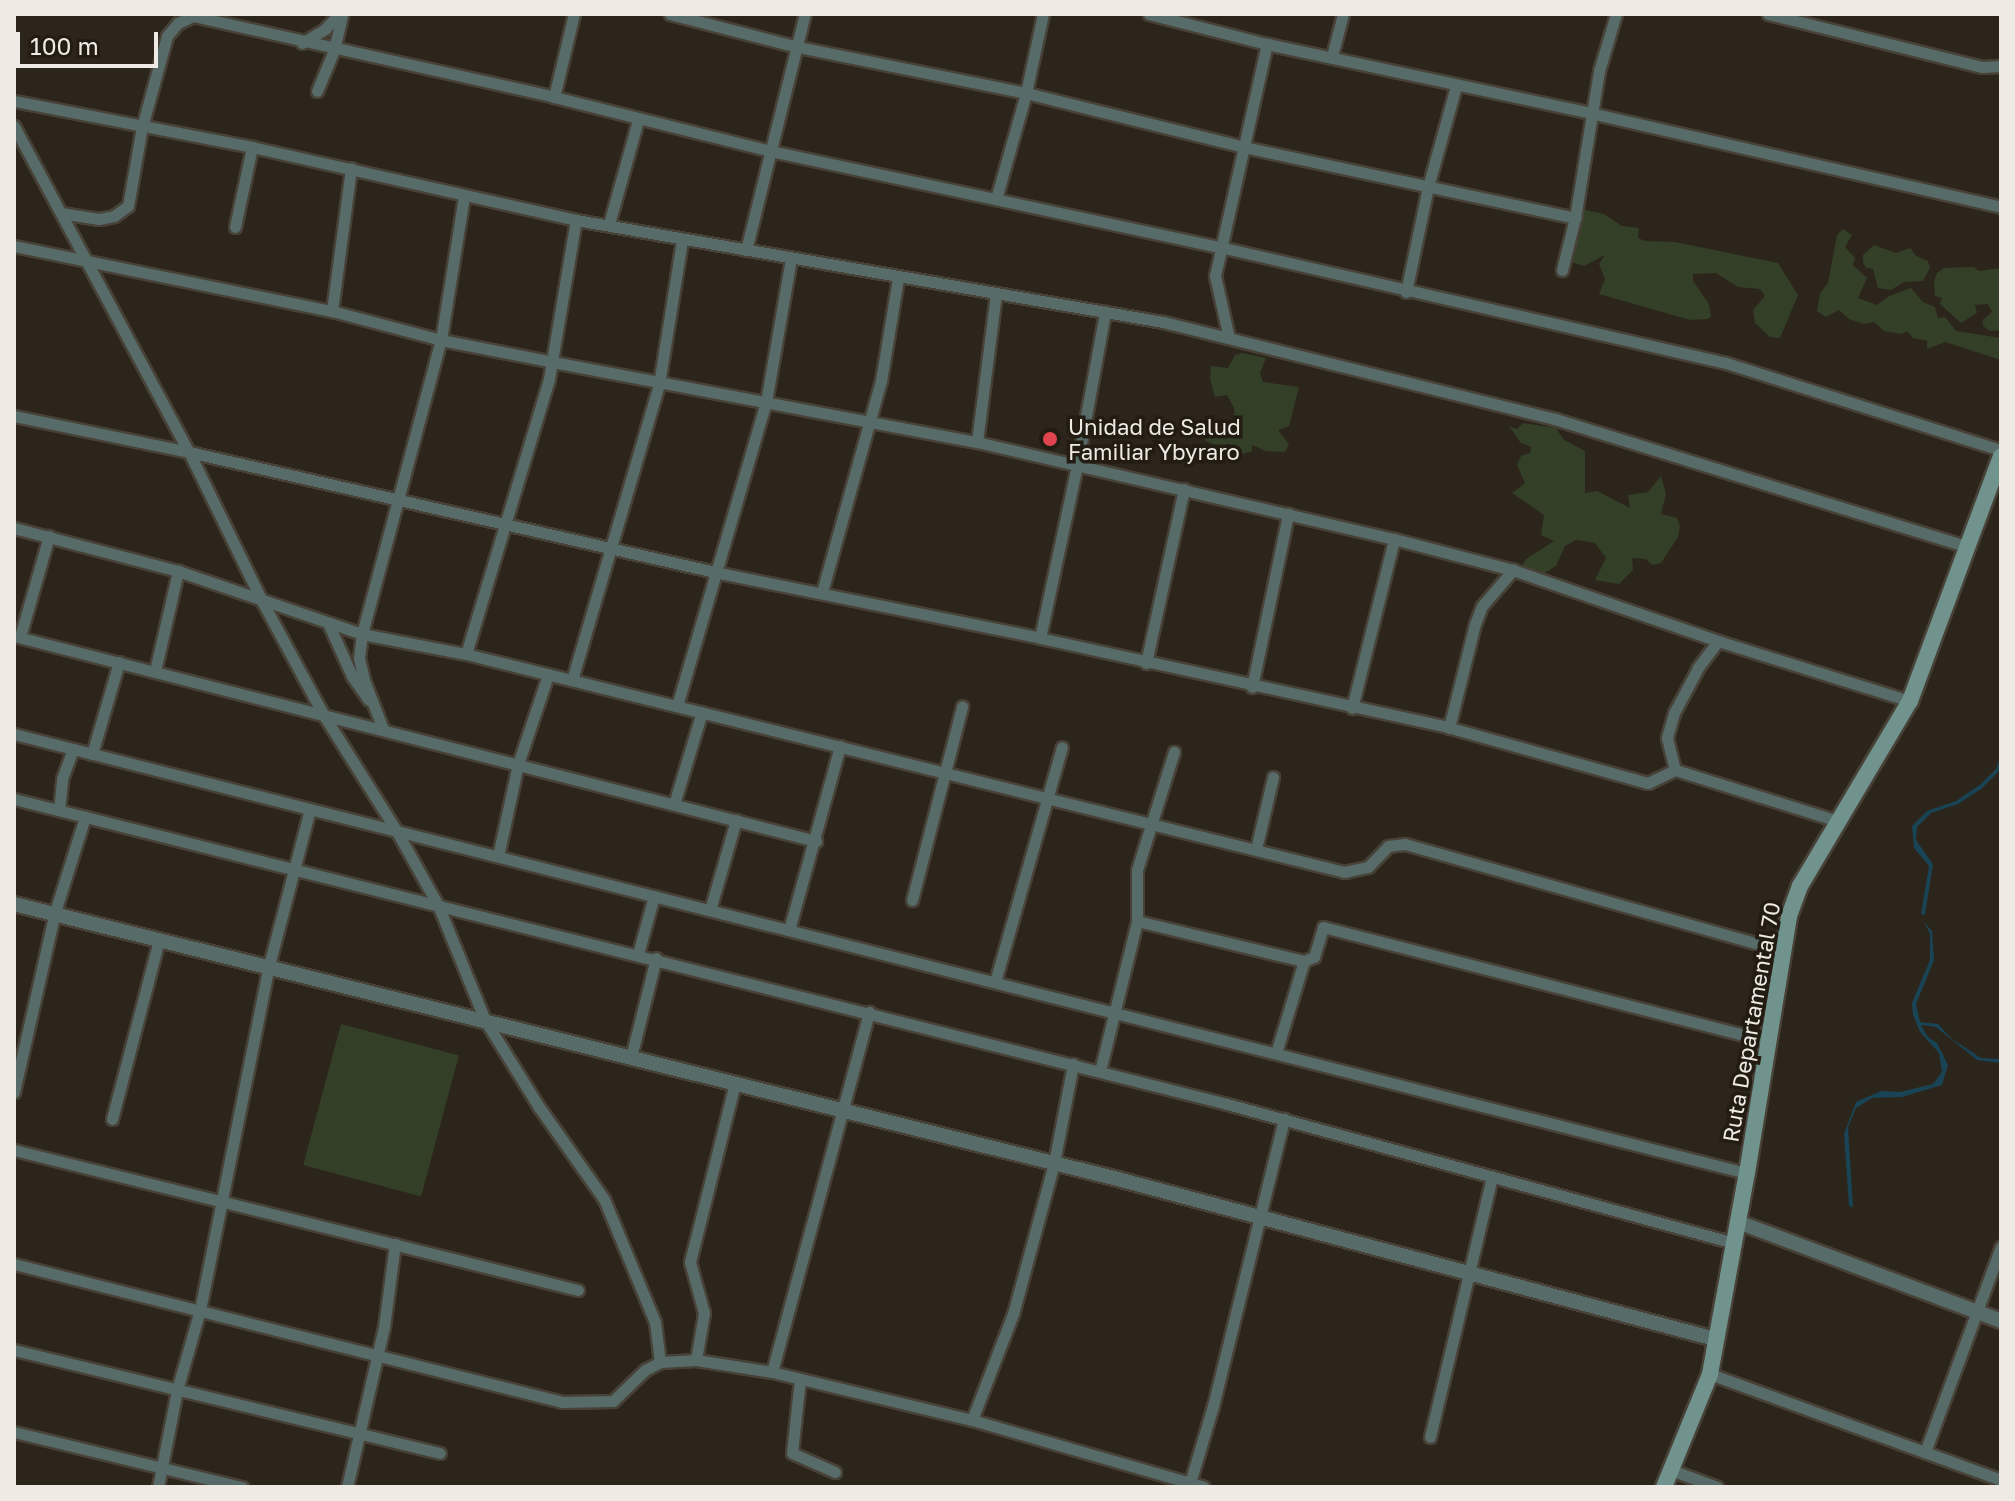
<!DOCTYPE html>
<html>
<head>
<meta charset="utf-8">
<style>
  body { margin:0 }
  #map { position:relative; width:2015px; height:1501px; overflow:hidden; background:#2c251b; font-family:"Golos Text",sans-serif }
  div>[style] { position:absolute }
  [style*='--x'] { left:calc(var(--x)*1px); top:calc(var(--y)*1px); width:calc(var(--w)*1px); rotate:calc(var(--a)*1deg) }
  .green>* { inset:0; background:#333f27; transform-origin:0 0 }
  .water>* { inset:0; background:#194455 }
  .roads { filter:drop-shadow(2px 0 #474137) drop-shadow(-2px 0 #474137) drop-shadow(0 2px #474137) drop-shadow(0 -2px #474137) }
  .minor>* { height:11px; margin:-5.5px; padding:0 5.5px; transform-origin:5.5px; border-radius:5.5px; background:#576b68 }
  .tertiary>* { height:14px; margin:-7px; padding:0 7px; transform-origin:7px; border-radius:7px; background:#576b68 }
  .secondary>* { height:16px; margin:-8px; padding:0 8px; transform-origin:8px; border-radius:8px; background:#71938e }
  .dots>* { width:22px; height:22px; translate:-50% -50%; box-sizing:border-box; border:4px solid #221c12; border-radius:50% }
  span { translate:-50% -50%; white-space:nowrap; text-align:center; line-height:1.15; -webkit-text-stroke:7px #221c12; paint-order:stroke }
  .poi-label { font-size:22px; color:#efeae4 }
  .left { translate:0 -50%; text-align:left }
  .street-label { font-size:22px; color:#efeae4 }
  .frame { position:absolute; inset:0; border:16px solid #efeae4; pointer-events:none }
  .scale { position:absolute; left:16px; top:32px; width:142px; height:36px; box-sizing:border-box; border:4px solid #efeae4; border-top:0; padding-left:10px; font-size:24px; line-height:28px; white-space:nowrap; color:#efeae4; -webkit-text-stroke:6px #221c12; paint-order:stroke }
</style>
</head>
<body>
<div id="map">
  <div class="green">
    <div style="clip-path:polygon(1586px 210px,1604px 214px,1622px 226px,1639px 228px,1638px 238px,1645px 241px,1675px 242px,1778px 263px,1798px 295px,1780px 338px,1770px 337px,1755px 323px,1753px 310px,1765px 296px,1760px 289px,1738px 287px,1716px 273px,1693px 274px,1693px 281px,1709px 304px,1711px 317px,1707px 319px,1690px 320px,1599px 294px,1605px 279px,1599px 264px,1605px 255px,1584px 266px,1564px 260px,1568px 237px,1580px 227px,1580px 211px)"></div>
    <div style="clip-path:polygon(1843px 229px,1852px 235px,1845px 247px,1855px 258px,1853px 265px,1867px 278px,1858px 298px,1877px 305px,1889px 296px,1911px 288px,1923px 302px,1935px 307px,1938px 318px,1945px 317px,1956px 331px,2001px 338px,2001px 360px,1945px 342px,1927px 349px,1927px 341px,1913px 338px,1907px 331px,1902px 334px,1884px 331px,1874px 322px,1864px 324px,1849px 319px,1839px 310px,1826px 317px,1817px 311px,1820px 293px,1828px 283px,1837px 235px)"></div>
    <div style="clip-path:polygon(1874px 245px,1896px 253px,1910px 248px,1916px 256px,1928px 261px,1930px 268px,1923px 281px,1904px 282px,1891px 290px,1878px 288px,1873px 269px,1866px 268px,1863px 262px,1863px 255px)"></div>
    <div style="clip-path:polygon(1974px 267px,1979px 271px,2001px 268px,2001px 330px,1990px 331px,1983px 326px,1983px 320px,1992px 312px,1988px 304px,1975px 305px,1977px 313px,1961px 323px,1940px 304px,1942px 298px,1935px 296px,1934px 282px,1937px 273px,1944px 268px)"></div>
    <div style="clip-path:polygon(1242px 353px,1266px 358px,1260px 373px,1263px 382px,1299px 387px,1289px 426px,1278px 430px,1289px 444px,1285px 452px,1266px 451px,1252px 445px,1252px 451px,1240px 455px,1206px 441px,1201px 434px,1201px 425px,1207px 420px,1235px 429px,1234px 408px,1227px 395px,1215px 397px,1210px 379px,1211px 366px,1228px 368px,1235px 355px)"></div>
    <div style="clip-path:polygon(1523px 423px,1556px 428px,1564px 440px,1585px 451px,1585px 493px,1597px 491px,1630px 508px,1628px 495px,1648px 492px,1661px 476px,1666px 494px,1661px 514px,1677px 518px,1680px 526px,1678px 537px,1661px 563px,1653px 565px,1645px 559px,1632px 558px,1633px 570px,1619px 584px,1595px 580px,1606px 558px,1595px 543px,1576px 540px,1565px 546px,1556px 566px,1543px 574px,1530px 574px,1522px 565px,1526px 559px,1554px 541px,1541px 535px,1544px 515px,1512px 493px,1525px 483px,1517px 465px,1521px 456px,1530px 453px,1531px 447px,1520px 442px,1509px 426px,1517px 429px)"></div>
    <div style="left:341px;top:1024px;width:122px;height:146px;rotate:15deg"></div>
  </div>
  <div class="water">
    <div style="clip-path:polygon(2001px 754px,1999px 771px,1981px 789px,1958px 804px,1931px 813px,1917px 827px,1916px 840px,1933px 864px,1925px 915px,1921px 914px,1929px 866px,1914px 848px,1912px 826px,1927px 811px,1956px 801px,1981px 784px,1996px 769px)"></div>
    <div style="clip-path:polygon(1924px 922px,1932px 931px,1934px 960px,1916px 1004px,1920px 1022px,1938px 1024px,1952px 1039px,1981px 1058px,2001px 1059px,2001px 1063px,1977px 1060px,1936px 1027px,1921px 1025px,1928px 1037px,1937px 1043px,1948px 1065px,1942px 1085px,1902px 1097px,1872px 1098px,1856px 1108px,1848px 1127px,1853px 1207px,1849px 1206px,1844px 1134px,1856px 1102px,1881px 1091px,1900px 1092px,1933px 1084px,1942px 1072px,1939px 1053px,1920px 1032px,1913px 1015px,1912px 1003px,1930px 960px,1930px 934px)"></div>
  </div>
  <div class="roads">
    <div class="minor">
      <div style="--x:670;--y:14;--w:132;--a:14.5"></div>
      <div style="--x:798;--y:47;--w:233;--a:11.4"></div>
      <div style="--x:1026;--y:93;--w:225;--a:13.9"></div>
      <div style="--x:1244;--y:147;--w:339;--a:12.1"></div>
      <div style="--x:1575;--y:218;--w:149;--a:-80.7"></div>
      <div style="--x:1599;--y:71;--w:59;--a:-73.4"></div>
      <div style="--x:1149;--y:14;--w:122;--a:14.3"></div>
      <div style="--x:1267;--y:44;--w:331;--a:12"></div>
      <div style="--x:1591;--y:113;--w:421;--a:12.9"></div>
      <div style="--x:1768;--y:14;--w:220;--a:13.9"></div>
      <div style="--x:1982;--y:67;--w:19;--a:-3"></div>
      <div style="--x:302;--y:43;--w:27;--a:-31"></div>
      <div style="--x:325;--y:29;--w:21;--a:-47"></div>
      <div style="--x:1332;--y:56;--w:43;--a:-75.3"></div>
      <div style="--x:317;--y:91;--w:44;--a:-67.5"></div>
      <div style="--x:334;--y:50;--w:37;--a:-77"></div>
      <div style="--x:554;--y:97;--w:85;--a:-76.5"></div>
      <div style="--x:14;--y:101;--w:242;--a:10.9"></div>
      <div style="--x:252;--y:147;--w:332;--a:12.7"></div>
      <div style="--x:576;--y:220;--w:596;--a:9.86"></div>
      <div style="--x:1163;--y:322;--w:404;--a:13.9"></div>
      <div style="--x:1555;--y:419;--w:432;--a:17.2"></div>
      <div style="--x:14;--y:126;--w:370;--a:61.8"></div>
      <div style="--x:189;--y:452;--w:168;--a:63.9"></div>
      <div style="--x:263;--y:603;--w:126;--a:61.6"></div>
      <div style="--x:323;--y:714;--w:137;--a:57.8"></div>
      <div style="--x:396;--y:830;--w:86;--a:60.8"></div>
      <div style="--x:438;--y:905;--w:124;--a:67.8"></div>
      <div style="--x:485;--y:1020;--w:102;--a:58.2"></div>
      <div style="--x:539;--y:1107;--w:113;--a:54.8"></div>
      <div style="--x:604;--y:1199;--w:133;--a:67.5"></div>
      <div style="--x:655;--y:1322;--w:40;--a:82.9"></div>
      <div style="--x:996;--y:199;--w:110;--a:-74.2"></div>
      <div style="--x:1026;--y:93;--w:81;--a:-77.9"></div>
      <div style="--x:61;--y:213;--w:38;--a:9"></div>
      <div style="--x:99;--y:219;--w:15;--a:-11"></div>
      <div style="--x:114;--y:216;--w:17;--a:-36"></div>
      <div style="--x:128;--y:206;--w:80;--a:-80"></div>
      <div style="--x:142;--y:127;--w:94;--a:-74.6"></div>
      <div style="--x:167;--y:36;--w:17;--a:-50"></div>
      <div style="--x:178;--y:23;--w:17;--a:-25"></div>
      <div style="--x:193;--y:16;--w:370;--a:12.6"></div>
      <div style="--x:554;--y:97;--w:224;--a:14"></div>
      <div style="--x:771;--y:151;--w:459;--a:12.1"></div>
      <div style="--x:1220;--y:247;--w:519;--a:12.91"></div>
      <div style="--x:1726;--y:363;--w:288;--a:17.6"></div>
      <div style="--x:609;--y:224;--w:108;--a:-74.4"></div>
      <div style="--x:235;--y:227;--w:82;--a:-78"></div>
      <div style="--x:14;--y:246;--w:325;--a:11.6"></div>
      <div style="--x:332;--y:311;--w:113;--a:14.9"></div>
      <div style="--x:441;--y:340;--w:114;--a:11.1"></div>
      <div style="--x:553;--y:362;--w:431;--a:10.7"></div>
      <div style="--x:977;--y:442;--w:428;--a:13.1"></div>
      <div style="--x:1394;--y:539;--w:123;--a:14.6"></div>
      <div style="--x:1513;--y:570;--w:217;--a:19.1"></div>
      <div style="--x:1718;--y:641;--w:201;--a:17.4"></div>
      <div style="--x:746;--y:250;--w:243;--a:-76"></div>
      <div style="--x:1562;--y:270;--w:54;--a:-76"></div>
      <div style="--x:1406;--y:292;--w:107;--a:-78.2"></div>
      <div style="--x:1428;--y:187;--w:105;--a:-74.5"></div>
      <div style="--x:332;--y:311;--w:144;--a:-82.4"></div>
      <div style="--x:1229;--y:338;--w:64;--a:-102.7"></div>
      <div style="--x:1215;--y:276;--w:238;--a:-77.4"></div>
      <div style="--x:14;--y:416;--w:179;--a:11.6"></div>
      <div style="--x:189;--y:452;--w:549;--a:12.85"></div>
      <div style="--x:724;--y:574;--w:322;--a:11.4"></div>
      <div style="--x:1040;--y:638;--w:177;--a:-77.9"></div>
      <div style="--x:1077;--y:465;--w:156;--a:-79.6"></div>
      <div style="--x:977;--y:442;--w:149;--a:-82.7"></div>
      <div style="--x:14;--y:528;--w:170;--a:14.7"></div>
      <div style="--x:178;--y:571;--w:194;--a:18.9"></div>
      <div style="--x:362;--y:634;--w:106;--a:10.9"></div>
      <div style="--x:466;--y:654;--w:905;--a:13.94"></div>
      <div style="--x:1344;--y:872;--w:25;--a:-12"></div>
      <div style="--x:1368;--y:867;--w:29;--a:-46"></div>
      <div style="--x:1388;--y:846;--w:17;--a:-7"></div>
      <div style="--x:1405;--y:844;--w:392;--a:15.8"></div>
      <div style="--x:822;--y:592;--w:219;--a:-74.4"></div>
      <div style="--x:881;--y:381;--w:104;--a:-80.6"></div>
      <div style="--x:328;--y:623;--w:58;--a:65.6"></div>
      <div style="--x:352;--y:676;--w:29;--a:55"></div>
      <div style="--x:14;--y:636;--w:828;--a:14.34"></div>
      <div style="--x:20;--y:637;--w:105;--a:-74"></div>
      <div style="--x:1040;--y:638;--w:409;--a:12.3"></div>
      <div style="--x:1440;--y:725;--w:216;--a:15.6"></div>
      <div style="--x:1648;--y:783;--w:30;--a:-26"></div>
      <div style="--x:1718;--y:641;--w:34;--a:127"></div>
      <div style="--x:1698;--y:668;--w:51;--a:118.1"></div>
      <div style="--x:1674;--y:713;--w:26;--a:106"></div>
      <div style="--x:1667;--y:738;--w:33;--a:76"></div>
      <div style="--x:1675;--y:770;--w:171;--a:17.4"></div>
      <div style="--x:466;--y:654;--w:287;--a:-73.2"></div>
      <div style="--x:549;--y:379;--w:161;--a:-80.4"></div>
      <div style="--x:1146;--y:663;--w:178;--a:-77.7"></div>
      <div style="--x:155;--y:671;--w:103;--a:-77"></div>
      <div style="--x:572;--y:680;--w:309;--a:-73.6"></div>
      <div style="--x:659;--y:384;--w:146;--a:-80.9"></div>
      <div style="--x:1252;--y:687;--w:177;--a:-78.2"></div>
      <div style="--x:677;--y:706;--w:317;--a:-73.7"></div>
      <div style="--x:766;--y:402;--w:145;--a:-80.1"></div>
      <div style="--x:1352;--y:708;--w:174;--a:-76"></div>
      <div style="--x:1449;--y:728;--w:107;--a:-76"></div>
      <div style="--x:1475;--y:624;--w:19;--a:-69"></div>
      <div style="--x:1482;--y:606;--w:48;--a:-49.3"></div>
      <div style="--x:383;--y:729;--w:53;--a:-111.2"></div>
      <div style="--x:364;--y:680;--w:23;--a:-103"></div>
      <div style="--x:359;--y:658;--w:24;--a:-83"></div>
      <div style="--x:362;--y:634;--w:304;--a:-75"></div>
      <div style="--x:441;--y:340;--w:146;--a:-80.9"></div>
      <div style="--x:14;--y:734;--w:1788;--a:14.22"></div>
      <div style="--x:92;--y:754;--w:96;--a:-73.6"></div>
      <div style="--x:14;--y:799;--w:1251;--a:14.11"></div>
      <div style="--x:1227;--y:1104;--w:526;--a:15.33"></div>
      <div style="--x:674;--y:804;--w:96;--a:-73.1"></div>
      <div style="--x:59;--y:810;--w:31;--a:-84"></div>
      <div style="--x:62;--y:779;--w:32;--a:-70"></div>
      <div style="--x:1256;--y:849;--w:74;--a:-76.7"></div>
      <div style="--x:498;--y:856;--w:94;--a:-77.7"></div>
      <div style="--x:518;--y:764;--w:94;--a:-71.4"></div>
      <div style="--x:912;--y:900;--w:200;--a:-75.5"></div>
      <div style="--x:710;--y:910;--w:94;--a:-73.9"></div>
      <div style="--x:1137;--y:921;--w:51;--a:-90"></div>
      <div style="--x:1137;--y:870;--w:124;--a:-72.6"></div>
      <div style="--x:789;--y:930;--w:191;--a:-74.5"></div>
      <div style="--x:638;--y:954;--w:60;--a:-74.6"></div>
      <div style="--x:995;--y:982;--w:244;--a:-74.1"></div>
      <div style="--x:1276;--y:1053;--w:96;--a:-73.1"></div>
      <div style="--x:631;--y:1057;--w:102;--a:-75.8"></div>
      <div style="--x:1100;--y:1071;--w:154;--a:-76.1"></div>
      <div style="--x:1137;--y:921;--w:172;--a:13.5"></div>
      <div style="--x:1304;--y:961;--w:11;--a:-22"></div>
      <div style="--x:1314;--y:957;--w:31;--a:-73"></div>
      <div style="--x:1323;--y:927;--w:459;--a:14.4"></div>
      <div style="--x:14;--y:1092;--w:185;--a:-77.2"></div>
      <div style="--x:55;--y:912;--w:100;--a:-72.5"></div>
      <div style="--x:112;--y:1119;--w:185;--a:-75.3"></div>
      <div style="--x:14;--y:1150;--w:581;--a:13.94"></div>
      <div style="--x:14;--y:1264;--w:565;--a:14.13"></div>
      <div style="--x:562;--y:1402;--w:51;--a:-1.1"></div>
      <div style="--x:613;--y:1401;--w:45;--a:-44.1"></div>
      <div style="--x:645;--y:1370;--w:17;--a:-28"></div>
      <div style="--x:660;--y:1362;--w:36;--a:-3"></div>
      <div style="--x:696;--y:1360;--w:77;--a:9"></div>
      <div style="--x:772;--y:1372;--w:206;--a:13.5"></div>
      <div style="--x:972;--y:1420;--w:241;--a:16.1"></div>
      <div style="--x:14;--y:1350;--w:438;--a:13.6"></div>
      <div style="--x:696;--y:1360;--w:48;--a:-80.3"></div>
      <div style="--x:704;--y:1313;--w:53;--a:-105.4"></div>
      <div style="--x:690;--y:1262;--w:185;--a:-75.9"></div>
      <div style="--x:772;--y:1372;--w:373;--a:-74.9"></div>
      <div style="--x:1710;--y:1374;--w:310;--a:20"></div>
      <div style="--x:800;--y:1379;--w:74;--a:96.2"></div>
      <div style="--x:792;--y:1453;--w:47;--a:23.8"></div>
      <div style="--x:972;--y:1420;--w:114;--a:-68.9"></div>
      <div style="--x:1013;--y:1314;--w:156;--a:-74.8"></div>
      <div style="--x:1054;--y:1163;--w:101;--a:-79.1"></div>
      <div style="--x:14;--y:1432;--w:235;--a:13.6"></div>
      <div style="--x:1430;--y:1437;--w:268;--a:-76.6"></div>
      <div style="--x:1925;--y:1452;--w:219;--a:-69.7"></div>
      <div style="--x:1671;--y:1470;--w:49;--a:20.3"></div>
      <div style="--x:1190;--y:1483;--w:80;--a:-73.4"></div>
      <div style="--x:1213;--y:1406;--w:296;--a:-76.1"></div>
      <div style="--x:158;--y:1487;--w:99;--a:-78.9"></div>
      <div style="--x:177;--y:1390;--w:83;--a:-74"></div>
      <div style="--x:200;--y:1310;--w:348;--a:-78.7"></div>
      <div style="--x:268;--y:969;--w:165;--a:-75.3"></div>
      <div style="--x:347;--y:1487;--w:164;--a:-77"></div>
      <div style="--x:384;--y:1327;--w:84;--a:-82.5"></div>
    </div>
    <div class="tertiary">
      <div style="--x:14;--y:904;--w:1134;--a:13.99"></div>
      <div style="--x:1114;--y:1178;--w:622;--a:15"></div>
      <div style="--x:1738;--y:1222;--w:281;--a:20.6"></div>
    </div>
    <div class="secondary">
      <div style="--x:1664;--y:1487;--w:122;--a:-67.8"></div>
      <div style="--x:1710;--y:1374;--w:204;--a:-79.6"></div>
      <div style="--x:1747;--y:1173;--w:260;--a:-80.7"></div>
      <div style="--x:1789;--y:916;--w:32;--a:-70"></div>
      <div style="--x:1800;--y:886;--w:215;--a:-59.3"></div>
      <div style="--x:1910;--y:701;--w:261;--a:-69.6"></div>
    </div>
  </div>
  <div class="dots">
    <div style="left:1050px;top:439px;background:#e0444e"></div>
  </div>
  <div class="poi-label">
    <span class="left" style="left:1068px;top:439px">Unidad de Salud<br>Familiar Ybyraro</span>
  </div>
  <div class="street-label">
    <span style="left:1751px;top:1022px;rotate:-80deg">Ruta Departamental 70</span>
  </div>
  <div class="frame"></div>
  <div class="scale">100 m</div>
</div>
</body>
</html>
